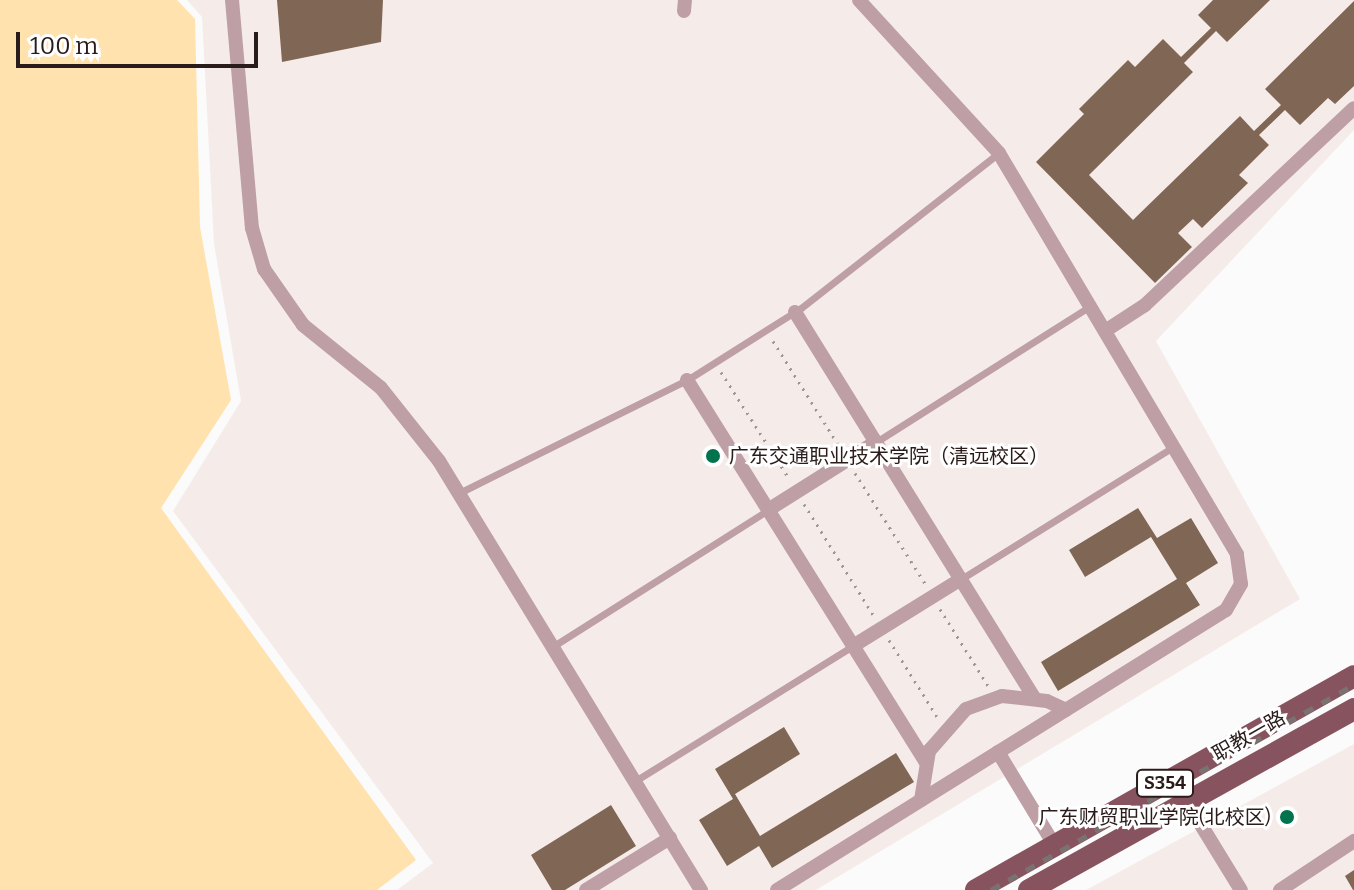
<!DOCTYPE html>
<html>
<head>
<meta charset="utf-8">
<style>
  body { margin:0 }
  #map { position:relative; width:1354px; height:890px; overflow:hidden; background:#fbfbfb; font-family:Bitter,"Noto Sans SC",serif }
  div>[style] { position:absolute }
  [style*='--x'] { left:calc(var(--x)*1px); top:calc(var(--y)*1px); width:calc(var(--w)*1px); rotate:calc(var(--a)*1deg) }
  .built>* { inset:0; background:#f5ecea }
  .green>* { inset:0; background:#ffe2ad }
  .building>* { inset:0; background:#806654 }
  .path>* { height:3px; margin-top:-1.5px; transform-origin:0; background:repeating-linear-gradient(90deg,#9c9796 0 2px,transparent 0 8px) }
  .lane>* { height:7px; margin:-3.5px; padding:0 3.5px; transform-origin:3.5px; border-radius:3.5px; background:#be9fa5 }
  .street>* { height:14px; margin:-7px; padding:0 7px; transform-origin:7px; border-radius:7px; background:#be9fa5 }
  .primary>* { height:22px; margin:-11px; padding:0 11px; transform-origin:11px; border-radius:11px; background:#87535f }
  .rail>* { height:5px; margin-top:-2.5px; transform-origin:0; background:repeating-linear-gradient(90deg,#7a7271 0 10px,transparent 0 20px) }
  .dots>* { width:22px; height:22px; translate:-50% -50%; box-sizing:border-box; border:4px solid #fff; border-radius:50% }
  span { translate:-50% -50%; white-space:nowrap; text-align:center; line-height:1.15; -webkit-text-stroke:6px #fff; paint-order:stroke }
  .shield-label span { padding:2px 6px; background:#fff; border:2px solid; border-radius:6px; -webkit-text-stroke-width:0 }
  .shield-label { font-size:18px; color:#291c1a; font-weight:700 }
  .poi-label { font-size:20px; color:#291c1a }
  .left { translate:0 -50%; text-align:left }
  .right { translate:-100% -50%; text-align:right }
  .street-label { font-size:20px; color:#291c1a }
  .scale { position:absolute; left:16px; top:32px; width:242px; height:36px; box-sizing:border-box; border:4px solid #291c1a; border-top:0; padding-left:10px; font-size:24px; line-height:28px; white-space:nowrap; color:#291c1a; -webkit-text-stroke:6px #fff; paint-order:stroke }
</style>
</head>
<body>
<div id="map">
  <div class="built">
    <div style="clip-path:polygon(187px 0,1354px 0,1354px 130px,1156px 341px,1300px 599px,816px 890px,397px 890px,433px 863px,173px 511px,241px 401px,214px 244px,202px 17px)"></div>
    <div style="clip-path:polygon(1354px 744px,1354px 890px,1086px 890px)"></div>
  </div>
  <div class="green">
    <div style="clip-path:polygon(0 0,177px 0,195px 19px,200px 227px,231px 400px,161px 508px,416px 860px,377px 890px,0 890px)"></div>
  </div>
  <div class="building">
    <div style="clip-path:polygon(277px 0,383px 0,381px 42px,282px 62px)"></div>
    <div style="clip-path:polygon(1213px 0,1270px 0,1227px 42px,1216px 31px,1184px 63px,1193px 72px,1089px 175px,1133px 220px,1240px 116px,1254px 131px,1281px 105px,1265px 89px,1354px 1px,1354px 86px,1335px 104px,1328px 98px,1300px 125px,1285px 110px,1259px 135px,1269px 145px,1239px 175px,1248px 183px,1202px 228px,1193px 219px,1178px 233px,1192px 247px,1155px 283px,1036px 162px,1084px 114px,1079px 109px,1128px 60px,1135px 67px,1163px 39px,1181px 57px,1211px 28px,1198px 15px)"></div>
    <div style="clip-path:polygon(1138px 508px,1157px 538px,1191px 518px,1218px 563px,1186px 583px,1200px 605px,1058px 691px,1041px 662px,1177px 579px,1151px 537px,1085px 577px,1069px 550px)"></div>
    <div style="clip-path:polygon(784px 727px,800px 754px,735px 794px,760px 836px,896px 753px,914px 782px,772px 868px,759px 846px,727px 866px,699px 820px,733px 799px,715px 769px)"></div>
    <div style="clip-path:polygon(611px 805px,636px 846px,565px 890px,552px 890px,531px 855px)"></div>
    <div style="clip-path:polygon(1354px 870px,1354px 890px,1353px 890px,1345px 876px)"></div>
  </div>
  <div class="path">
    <div style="--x:773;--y:341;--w:124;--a:57.8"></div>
    <div style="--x:721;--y:372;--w:128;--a:57.4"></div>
    <div style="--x:855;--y:473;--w:133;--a:57.6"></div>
    <div style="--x:804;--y:504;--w:132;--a:58"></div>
    <div style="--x:940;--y:609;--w:92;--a:57.9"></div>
    <div style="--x:889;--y:640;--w:92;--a:57.9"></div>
  </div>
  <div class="lane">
    <div style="--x:876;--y:442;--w:254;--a:-32.4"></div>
    <div style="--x:459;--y:493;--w:254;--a:-26.4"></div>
    <div style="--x:687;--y:380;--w:135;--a:-32.3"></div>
    <div style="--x:801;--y:308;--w:251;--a:-38.1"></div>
    <div style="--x:961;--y:579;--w:250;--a:-31.9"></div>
    <div style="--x:552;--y:647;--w:256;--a:-32.4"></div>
    <div style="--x:635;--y:781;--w:256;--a:-31.8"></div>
  </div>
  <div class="street">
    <div style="--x:232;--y:0;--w:229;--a:85"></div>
    <div style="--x:252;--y:228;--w:43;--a:73.7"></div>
    <div style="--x:264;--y:269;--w:68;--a:55.1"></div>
    <div style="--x:303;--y:325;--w:100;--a:38.9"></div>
    <div style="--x:381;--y:388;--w:93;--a:51.5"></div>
    <div style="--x:439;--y:461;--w:503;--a:58.59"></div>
    <div style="--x:684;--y:11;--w:11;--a:-85"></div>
    <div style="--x:795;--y:312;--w:455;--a:58.2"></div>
    <div style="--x:1108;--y:329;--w:44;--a:-33"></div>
    <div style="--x:1145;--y:305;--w:287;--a:-43.3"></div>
    <div style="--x:687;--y:380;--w:451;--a:58"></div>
    <div style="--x:768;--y:510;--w:128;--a:-32.2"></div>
    <div style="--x:853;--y:646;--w:127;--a:-31.8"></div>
    <div style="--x:998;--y:752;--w:110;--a:58.8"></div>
    <div style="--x:921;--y:800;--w:50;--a:-80.7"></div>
    <div style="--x:929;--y:751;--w:56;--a:-48.6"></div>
    <div style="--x:966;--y:709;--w:38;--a:-20"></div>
    <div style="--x:1002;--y:696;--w:45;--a:6.3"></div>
    <div style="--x:1047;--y:701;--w:21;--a:25"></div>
    <div style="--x:1187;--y:802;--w:103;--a:58.5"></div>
    <div style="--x:586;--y:890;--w:99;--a:-31.8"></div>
    <div style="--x:777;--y:890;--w:529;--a:-31.95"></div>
    <div style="--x:1226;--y:610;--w:30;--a:-60"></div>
    <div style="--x:1241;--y:584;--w:30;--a:-98"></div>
    <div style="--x:1237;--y:554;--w:466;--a:-120.7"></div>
    <div style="--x:999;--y:153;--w:207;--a:-132.5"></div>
    <div style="--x:1280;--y:890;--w:89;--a:-33.5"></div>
  </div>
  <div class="primary">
    <div style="--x:976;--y:890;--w:434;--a:-29.5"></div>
    <div style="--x:1029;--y:890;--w:372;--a:-29.1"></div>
  </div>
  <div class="rail">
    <div style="--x:991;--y:890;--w:417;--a:-29.5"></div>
  </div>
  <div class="dots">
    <div style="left:713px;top:456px;background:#02734c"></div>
    <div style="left:1287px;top:817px;background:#02734c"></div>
  </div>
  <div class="shield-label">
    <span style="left:1165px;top:783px">S354</span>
  </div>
  <div class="poi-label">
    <span class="left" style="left:729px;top:456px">广东交通职业技术学院（清远校区）</span>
    <span class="right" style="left:1271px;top:817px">广东财贸职业学院(北校区)</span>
  </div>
  <div class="street-label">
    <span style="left:1249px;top:736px;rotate:-30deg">职教一路</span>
  </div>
  <div class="scale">100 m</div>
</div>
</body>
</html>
